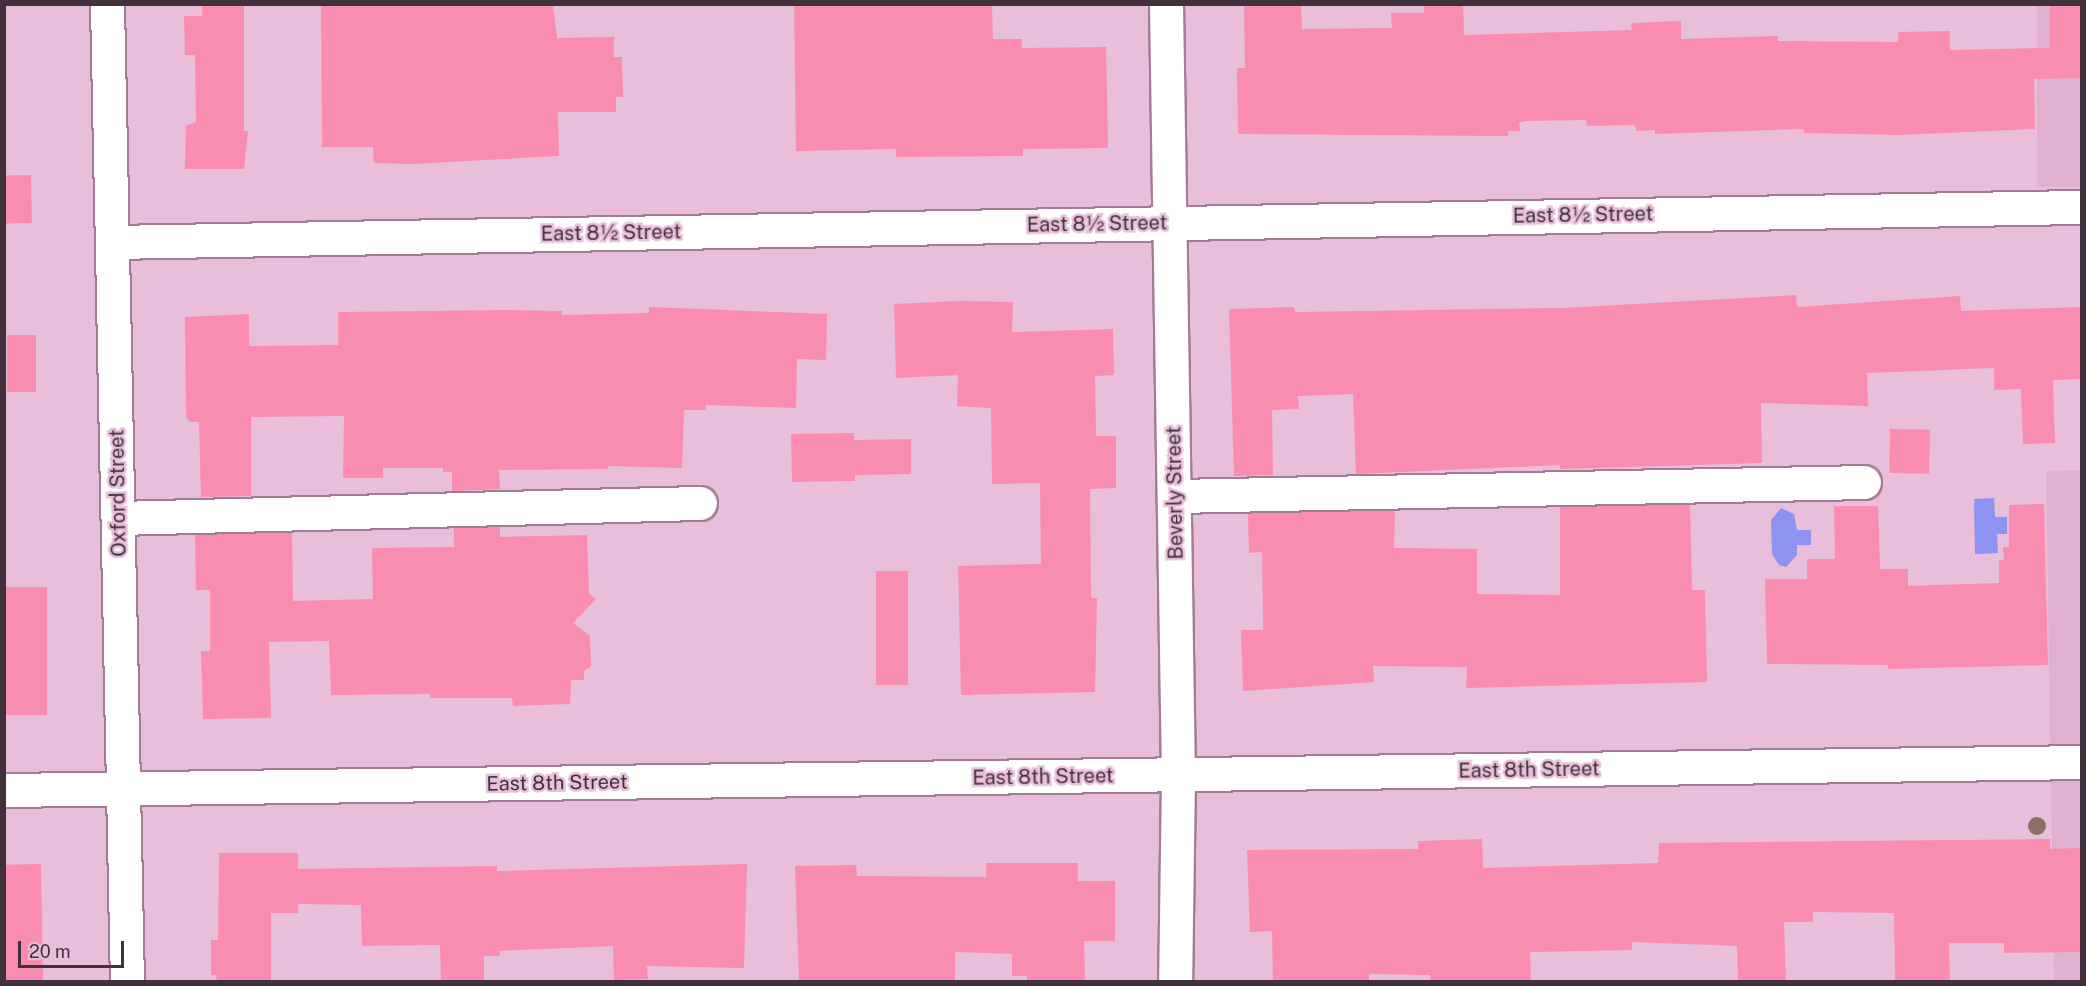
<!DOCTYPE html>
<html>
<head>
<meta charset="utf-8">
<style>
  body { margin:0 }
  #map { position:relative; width:2086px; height:986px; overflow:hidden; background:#e8beda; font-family:"Public Sans",sans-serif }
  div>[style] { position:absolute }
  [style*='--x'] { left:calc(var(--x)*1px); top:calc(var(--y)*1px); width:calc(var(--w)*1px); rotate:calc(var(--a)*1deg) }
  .built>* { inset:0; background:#e1b0d1; transform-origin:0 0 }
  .water>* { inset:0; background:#8c93f1 }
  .building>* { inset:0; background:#f88cb1; transform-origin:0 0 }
  .roads { filter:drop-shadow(2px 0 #a27c96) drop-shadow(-2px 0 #a27c96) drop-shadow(0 2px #a27c96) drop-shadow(0 -2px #a27c96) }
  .minor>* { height:33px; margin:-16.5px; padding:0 16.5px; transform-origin:16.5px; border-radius:16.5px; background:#fff }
  .trees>* { width:18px; height:18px; margin:-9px; border-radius:50%; background:#8a7263 }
  span { translate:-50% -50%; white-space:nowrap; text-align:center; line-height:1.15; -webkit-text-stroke:5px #e8beda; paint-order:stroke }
  .street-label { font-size:20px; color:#42313c }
  .frame { position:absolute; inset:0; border:6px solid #42313c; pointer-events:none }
  .scale { position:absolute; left:18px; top:941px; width:106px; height:27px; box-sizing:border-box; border:3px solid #42313c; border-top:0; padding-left:8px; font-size:18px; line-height:21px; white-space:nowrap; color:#42313c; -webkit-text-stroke:4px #e8beda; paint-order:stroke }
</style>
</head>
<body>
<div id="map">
  <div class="built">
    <div style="left:2037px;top:5px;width:44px;height:182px"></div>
    <div style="clip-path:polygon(2081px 470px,2081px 981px,2054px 981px,2046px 471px)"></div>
  </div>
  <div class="water">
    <div style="clip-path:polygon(1994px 498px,1995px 517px,2007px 517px,2007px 534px,1997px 534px,1998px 553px,1975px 554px,1974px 499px)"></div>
    <div style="clip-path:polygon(1781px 508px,1794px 514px,1797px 530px,1811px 530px,1811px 545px,1797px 545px,1797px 555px,1786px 567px,1779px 565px,1772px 554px,1771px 520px)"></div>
  </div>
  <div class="building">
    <div style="clip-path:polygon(202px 4px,244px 4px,244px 131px,248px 131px,244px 169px,185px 169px,186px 126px,196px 122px,195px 55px,185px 55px,184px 16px,202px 16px)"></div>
    <div style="clip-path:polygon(321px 4px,553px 5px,557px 38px,614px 37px,614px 57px,622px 57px,623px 97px,616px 97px,616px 112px,558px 112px,559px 156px,413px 164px,374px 163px,373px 147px,322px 147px)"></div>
    <div style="clip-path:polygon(794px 4px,992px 4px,993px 39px,1022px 39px,1022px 48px,1106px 47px,1108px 148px,1023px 149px,1023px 156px,896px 157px,896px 149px,796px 151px)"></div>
    <div style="clip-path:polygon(1244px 4px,1301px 4px,1302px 29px,1392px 28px,1391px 13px,1424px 13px,1424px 4px,1463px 4px,1464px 35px,1632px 30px,1631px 23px,1681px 21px,1681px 39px,1778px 36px,1778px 41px,1898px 42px,1898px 32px,1950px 31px,1950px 50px,2050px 48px,2050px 4px,2082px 4px,2082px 78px,2034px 79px,2035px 129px,1900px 135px,1804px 133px,1804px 129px,1655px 134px,1655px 130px,1636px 131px,1635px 125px,1587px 126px,1586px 120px,1525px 121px,1519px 123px,1520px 131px,1508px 131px,1508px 136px,1238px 134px,1237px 68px,1245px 68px)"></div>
    <div style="left:31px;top:175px;width:48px;height:27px;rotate:89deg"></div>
    <div style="clip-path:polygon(1796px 295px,1797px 307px,1960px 296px,1961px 311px,2082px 307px,2082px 379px,2053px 380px,2055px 443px,2023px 444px,2021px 389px,1994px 390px,1994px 368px,1867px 373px,1868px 406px,1761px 403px,1762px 463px,1560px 469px,1560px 465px,1356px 474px,1353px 394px,1298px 396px,1299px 409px,1272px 410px,1273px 475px,1234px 476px,1229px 309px,1294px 307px,1295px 312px,1562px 308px)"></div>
    <div style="clip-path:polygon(960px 301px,1013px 302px,1012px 332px,1113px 329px,1114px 375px,1095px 376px,1096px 436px,1116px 436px,1116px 488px,1090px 489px,1091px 598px,1097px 598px,1095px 692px,961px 695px,958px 566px,1041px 564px,1040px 483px,992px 484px,991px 408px,957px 406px,958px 375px,896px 378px,894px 304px)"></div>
    <div style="clip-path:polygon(649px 307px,827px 314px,826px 360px,797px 359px,796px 408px,706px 405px,706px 410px,684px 410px,682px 468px,608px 466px,608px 469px,499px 470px,500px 489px,452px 491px,452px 472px,443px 472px,443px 468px,383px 468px,383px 478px,343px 478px,344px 416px,251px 417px,251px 496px,201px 497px,199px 422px,190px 422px,186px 417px,185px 317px,249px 314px,249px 346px,338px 345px,338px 312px,505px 310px,562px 311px,562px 315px,649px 313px)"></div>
    <div style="left:7px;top:335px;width:29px;height:57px"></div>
    <div style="left:1890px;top:429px;width:40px;height:44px;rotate:1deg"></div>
    <div style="clip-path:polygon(854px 433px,854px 440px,911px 439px,911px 474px,855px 475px,855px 481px,792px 482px,791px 434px)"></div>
    <div style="clip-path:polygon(1690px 504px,1692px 590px,1705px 590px,1707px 682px,1466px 688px,1467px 667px,1373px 666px,1374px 682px,1243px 691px,1241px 630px,1263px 630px,1262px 552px,1249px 553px,1248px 513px,1395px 510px,1394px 548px,1477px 549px,1477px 594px,1560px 595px,1560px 507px)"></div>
    <div style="clip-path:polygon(2044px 504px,2048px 665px,1888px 669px,1888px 665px,1767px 664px,1765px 579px,1807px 579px,1807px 559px,1835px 559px,1834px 506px,1878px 506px,1880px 569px,1908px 569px,1908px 586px,1999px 583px,1999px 560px,2004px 560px,2003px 547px,2009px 547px,2009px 505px)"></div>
    <div style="clip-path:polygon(500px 527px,500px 537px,587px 535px,589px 594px,596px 599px,573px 623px,590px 636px,591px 666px,584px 671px,584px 680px,571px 680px,570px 704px,513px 706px,512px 698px,430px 698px,430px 694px,331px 695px,329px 641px,269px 642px,271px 718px,203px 719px,201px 651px,210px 651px,210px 590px,196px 590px,195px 535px,292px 532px,293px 601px,373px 599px,372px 548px,454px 547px,454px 528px)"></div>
    <div style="left:876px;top:571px;width:32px;height:114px"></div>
    <div style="left:4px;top:587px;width:43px;height:128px"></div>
    <div style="clip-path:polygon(1482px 839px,1483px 868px,1658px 863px,1659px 843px,2050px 839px,2050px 849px,2082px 848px,2082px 952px,2004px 953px,2004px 943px,1949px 943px,1950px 981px,1895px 981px,1894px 913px,1813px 912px,1813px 922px,1784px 922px,1786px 981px,1738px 981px,1737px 946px,1632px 942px,1632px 950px,1530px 952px,1531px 981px,1430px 981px,1430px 975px,1369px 974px,1369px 981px,1273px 981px,1272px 931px,1250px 932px,1247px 850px,1418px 849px,1418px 841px)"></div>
    <div style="clip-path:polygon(219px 853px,298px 853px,298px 869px,497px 866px,497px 871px,747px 864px,744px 968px,647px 966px,648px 979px,614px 980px,613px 946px,499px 951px,500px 956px,484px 956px,484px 981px,441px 981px,440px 945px,362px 946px,361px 905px,298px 904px,298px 913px,271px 913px,271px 981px,217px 981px,216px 975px,211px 975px,211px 940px,218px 940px)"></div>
    <div style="clip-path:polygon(986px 863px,1078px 863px,1078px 881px,1115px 881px,1115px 941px,1084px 941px,1085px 981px,1027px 981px,1027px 976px,1012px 976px,1012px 954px,955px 952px,955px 981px,799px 981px,795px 866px,856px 865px,857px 876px,986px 877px)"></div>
    <div style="left:41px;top:864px;width:117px;height:37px;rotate:89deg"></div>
  </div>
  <div class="roads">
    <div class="minor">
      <div style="--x:107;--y:4;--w:978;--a:88.83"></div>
      <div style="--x:1166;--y:4;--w:772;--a:89.11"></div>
      <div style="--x:1178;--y:776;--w:206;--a:90.8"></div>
      <div style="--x:112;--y:242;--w:1970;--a:-1.02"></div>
      <div style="--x:1175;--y:496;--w:689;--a:-1.16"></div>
      <div style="--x:118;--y:518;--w:582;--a:-1.48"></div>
      <div style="--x:4;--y:790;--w:2078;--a:-0.77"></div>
    </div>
  </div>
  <div class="trees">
    <div style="left:2037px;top:826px"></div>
  </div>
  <div class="street-label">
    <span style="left:1583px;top:215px;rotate:-1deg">East 8½ Street</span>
    <span style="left:1097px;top:224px;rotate:-1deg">East 8½ Street</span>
    <span style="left:611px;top:233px;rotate:-1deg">East 8½ Street</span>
    <span style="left:118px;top:493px;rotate:-91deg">Oxford Street</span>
    <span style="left:1175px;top:493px;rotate:-91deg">Beverly Street</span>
    <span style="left:1529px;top:770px;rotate:-1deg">East 8th Street</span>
    <span style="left:1043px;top:777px;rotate:-1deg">East 8th Street</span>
    <span style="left:557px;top:783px;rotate:-1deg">East 8th Street</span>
  </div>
  <div class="frame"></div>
  <div class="scale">20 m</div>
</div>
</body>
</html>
